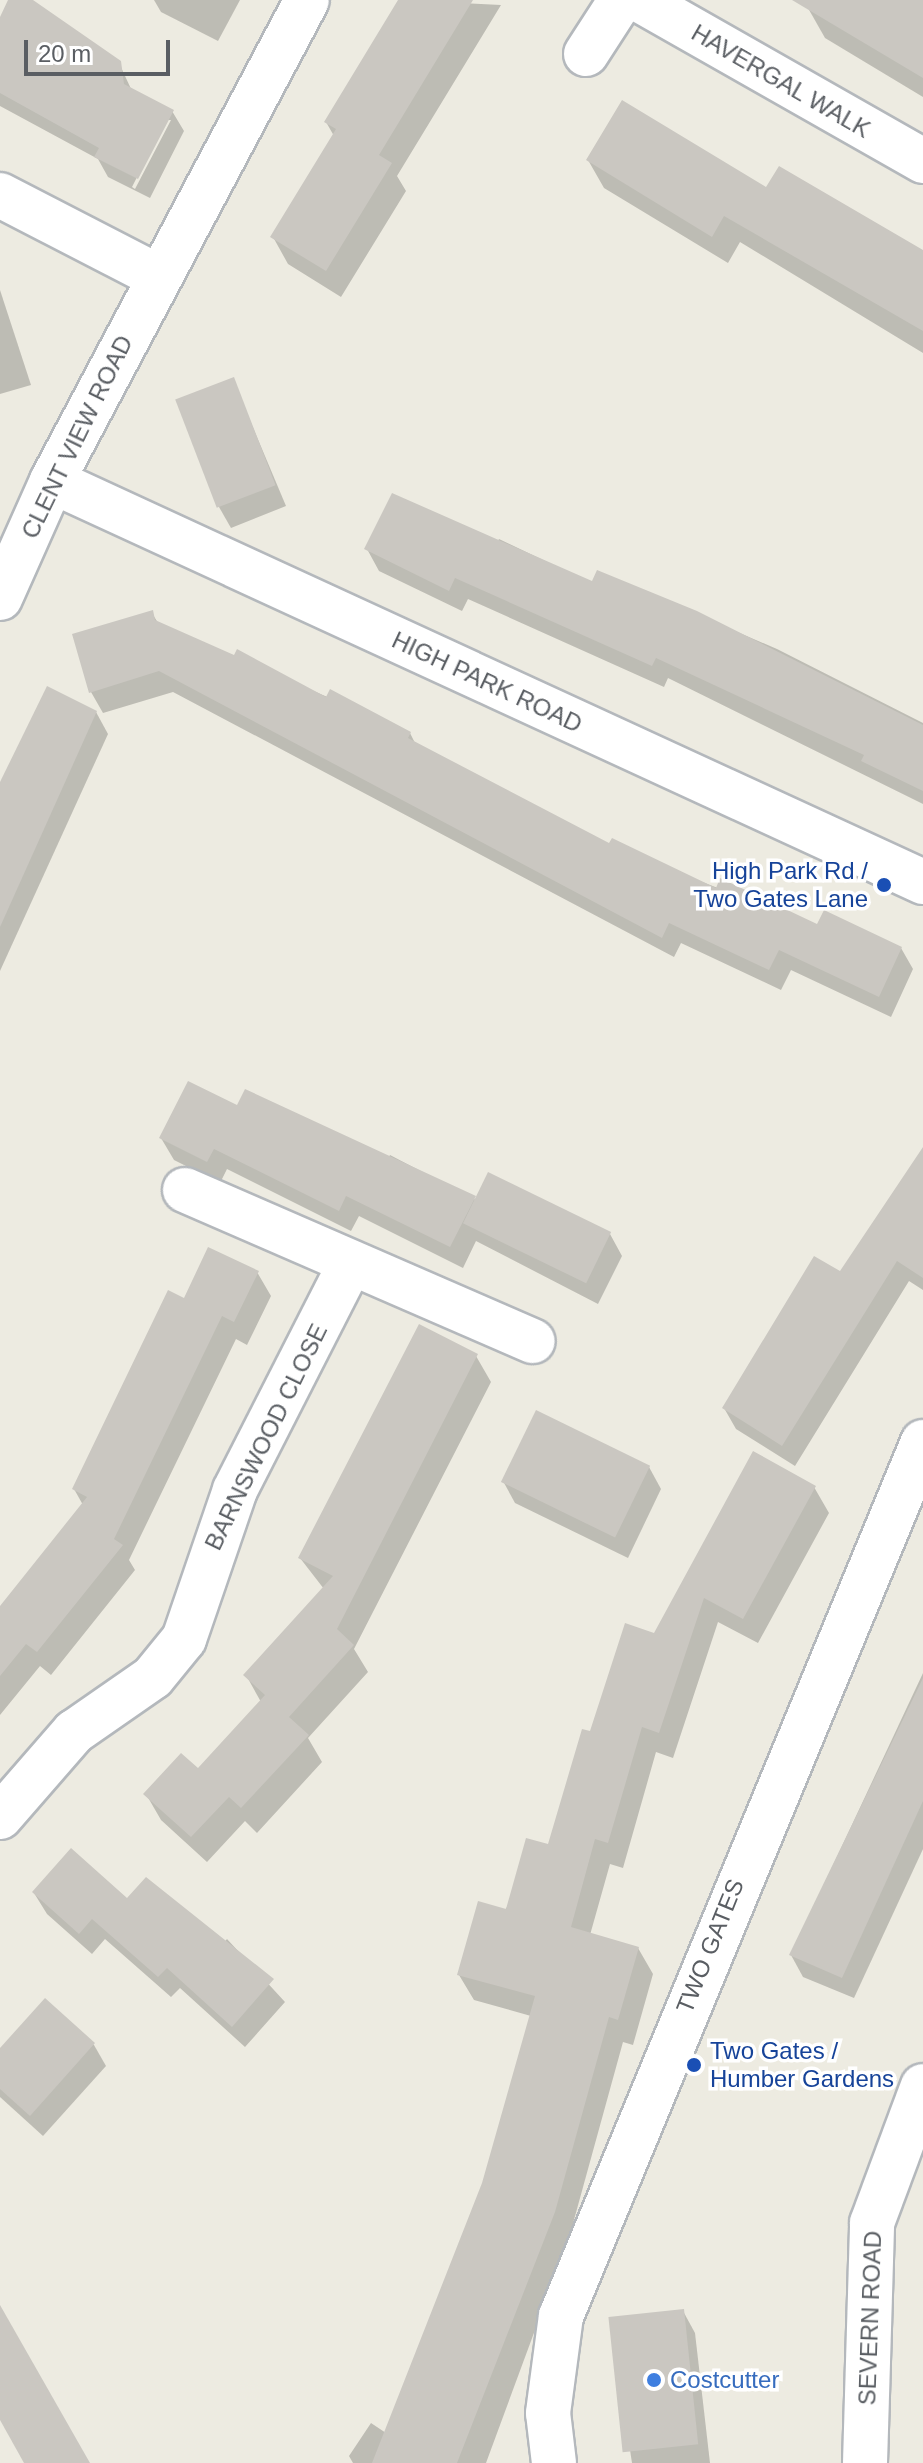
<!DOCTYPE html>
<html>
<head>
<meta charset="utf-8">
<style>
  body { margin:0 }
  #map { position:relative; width:923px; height:2463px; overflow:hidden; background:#edebe1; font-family:Arial,sans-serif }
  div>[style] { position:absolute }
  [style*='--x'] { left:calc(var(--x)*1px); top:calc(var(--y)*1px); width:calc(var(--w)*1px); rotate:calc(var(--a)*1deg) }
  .shadow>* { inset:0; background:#0003 }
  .building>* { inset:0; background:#cac7c1; transform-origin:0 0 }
  .roads { filter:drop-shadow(2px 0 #b4b8bc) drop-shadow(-2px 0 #b4b8bc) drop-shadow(0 2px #b4b8bc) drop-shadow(0 -2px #b4b8bc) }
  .minor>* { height:44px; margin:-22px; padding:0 22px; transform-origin:22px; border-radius:22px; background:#fff }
  .tertiary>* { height:44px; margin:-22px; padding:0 22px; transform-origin:22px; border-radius:22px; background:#fff }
  .dots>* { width:22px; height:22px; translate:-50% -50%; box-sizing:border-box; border:4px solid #fff; border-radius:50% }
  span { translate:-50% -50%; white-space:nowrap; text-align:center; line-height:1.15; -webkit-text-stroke:7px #fff; paint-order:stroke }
  .street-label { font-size:24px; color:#5a5e63 }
  .transit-label { font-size:24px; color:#164399 }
  .right { translate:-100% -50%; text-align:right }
  .left { translate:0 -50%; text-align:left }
  .shop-label { font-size:24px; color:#366cbe }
  .scale { position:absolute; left:24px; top:40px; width:146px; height:36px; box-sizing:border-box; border:4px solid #5a5e63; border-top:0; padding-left:10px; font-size:24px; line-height:28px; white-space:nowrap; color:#5a5e63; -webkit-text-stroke:6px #fff; paint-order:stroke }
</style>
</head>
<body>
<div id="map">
  <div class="shadow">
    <div style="clip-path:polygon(evenodd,11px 0,119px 63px,132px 91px,172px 111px,184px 131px,150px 198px,108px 177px,98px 159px,0 106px,0 21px,11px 0,166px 120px,171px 120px,135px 189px,132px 187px,166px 120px)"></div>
    <div style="clip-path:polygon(154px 0,240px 0,218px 41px,161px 12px)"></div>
    <div style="clip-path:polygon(401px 0,501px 5px,397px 176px,406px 191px,341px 297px,288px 264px,273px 237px,334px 136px,326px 122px)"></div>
    <div style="clip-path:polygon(812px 0,923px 0,923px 97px,825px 38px,808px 8px)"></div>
    <div style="clip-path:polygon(588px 160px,767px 190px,923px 253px,923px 353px,740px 242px,728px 263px,604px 188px)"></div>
    <div style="clip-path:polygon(0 290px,31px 385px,0 394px)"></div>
    <div style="clip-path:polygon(233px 380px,286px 506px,231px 528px,219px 507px)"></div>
    <div style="clip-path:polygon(499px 539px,593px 584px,598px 572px,777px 649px,923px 723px,923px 804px,668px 678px,664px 687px,468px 599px,462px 611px,379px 571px,367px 549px,495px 546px)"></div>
    <div style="clip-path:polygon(152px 613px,158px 623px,410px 733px,416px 745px,610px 846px,818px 927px,901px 948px,913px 969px,891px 1017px,791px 970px,781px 990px,681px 943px,674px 957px,173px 692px,103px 713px,91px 692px)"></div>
    <div style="clip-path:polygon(96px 712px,108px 734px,0 971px,0 794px)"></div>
    <div style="clip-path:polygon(238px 1108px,386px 1162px,390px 1155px,476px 1200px,610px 1234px,622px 1256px,598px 1304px,476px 1241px,463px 1268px,359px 1216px,351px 1231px,227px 1169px,220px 1183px,174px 1160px,161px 1138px)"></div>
    <div style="clip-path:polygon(923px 1155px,923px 1290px,909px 1281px,795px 1466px,736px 1429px,724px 1408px,840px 1274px)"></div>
    <div style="clip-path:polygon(257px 1272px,271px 1296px,247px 1345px,236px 1339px,129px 1560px,135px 1570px,51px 1675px,40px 1666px,0 1715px,0 1609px,83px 1505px,74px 1489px,184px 1300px)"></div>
    <div style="clip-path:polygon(476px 1356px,491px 1382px,354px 1649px,368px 1672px,308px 1738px,322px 1762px,257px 1833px,245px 1821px,207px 1862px,161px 1820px,146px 1794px,198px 1771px,261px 1702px,246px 1675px,324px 1589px,300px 1558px)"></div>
    <div style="clip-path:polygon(649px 1467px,661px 1489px,628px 1558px,515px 1503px,503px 1481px)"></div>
    <div style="clip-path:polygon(814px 1487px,829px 1513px,758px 1643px,718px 1622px,673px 1758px,656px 1752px,623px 1868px,610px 1864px,590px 1935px,638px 1948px,653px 1974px,633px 2045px,623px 2042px,569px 2238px,486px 2463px,353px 2463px,349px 2456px,371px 2423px,386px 2433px,484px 2184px,531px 2016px,474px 2000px,459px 1975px,550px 1846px,591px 1733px,655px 1635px)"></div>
    <div style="clip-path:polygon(923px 1673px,923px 1849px,854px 1998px,803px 1977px,791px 1955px)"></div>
    <div style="clip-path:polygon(34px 1893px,221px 1946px,227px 1939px,285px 2002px,245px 2047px,180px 1988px,171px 1997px,105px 1939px,92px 1954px,47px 1914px)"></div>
    <div style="clip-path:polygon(45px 2001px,94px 2045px,106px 2066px,43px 2136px,0 2097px,0 2051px)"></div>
    <div style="clip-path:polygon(683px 2311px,695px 2333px,710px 2463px,632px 2463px,610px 2319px)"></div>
  </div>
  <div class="building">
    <div style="clip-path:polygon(8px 0,33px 0,121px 61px,124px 84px,174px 110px,138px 179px,94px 157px,99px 148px,0 93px,0 17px)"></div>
    <div style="clip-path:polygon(398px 0,473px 0,379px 155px,392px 163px,326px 271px,270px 237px,336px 129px,324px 122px)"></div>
    <div style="clip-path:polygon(792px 0,923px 0,923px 78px)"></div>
    <div style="clip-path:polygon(622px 100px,766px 187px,779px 166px,923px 250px,923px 331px,724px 216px,712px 237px,586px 160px)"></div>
    <div style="left:234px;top:377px;width:116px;height:63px;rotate:69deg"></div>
    <div style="clip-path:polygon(392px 493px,592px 581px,597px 570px,697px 611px,923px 725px,923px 791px,861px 761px,864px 755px,656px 658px,652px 666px,455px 578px,449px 591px,364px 549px)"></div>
    <div style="clip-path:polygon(153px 610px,155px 620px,234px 655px,237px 649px,326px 697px,330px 689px,411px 732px,408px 738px,609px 843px,612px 838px,716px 888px,720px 878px,817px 924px,824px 910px,902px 947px,879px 997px,779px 950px,769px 970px,669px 923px,662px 938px,159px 671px,89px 693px,72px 634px)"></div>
    <div style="clip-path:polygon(47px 686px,97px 711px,0 927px,0 782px)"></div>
    <div style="clip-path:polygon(188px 1081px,237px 1105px,245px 1089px,476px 1196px,450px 1247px,346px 1196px,339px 1211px,214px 1149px,207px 1162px,159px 1138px)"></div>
    <div style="clip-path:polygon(923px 1147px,923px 1278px,897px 1261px,782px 1446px,722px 1408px,814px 1256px,840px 1271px)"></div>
    <div style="left:488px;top:1172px;width:137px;height:57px;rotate:26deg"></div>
    <div style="clip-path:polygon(208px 1247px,259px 1271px,234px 1322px,222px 1316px,114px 1539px,123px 1545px,37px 1652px,26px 1644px,0 1676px,0 1606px,87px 1497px,72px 1489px,168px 1290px,184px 1298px)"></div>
    <div style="clip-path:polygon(419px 1324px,478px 1354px,337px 1629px,354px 1645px,289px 1717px,309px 1735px,241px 1808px,229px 1797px,191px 1837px,143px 1794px,181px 1753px,198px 1768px,265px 1695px,243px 1675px,333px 1576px,298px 1558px)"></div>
    <div style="left:536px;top:1410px;width:127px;height:80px;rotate:26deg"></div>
    <div style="clip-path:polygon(753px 1451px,816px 1486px,743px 1619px,704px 1598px,659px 1733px,642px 1727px,608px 1843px,595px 1839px,571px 1927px,639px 1947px,618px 2020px,609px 2017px,555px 2212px,457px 2463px,372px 2463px,482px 2183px,535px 1996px,457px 1975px,478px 1901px,506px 1909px,526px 1838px,548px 1844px,582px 1729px,590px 1731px,625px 1623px,654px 1633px)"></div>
    <div style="clip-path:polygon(923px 1678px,923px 1801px,842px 1978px,789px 1955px)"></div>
    <div style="clip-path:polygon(71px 1848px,127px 1898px,146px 1877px,274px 1979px,232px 2027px,167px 1968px,158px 1977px,92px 1919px,79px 1934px,32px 1892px)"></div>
    <div style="clip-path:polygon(45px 1998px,95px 2043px,30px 2116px,0 2089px,0 2048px)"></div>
    <div style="clip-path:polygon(0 2305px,90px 2463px,24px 2463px,0 2420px)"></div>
    <div style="left:684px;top:2309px;width:136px;height:76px;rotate:84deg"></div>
  </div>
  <div class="roads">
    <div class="minor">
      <div style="--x:640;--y:0;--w:326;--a:29.6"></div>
      <div style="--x:586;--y:54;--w:64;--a:-57.1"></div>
      <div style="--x:0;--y:195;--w:177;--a:27.3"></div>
      <div style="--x:52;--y:481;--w:959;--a:24.72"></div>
      <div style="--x:0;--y:598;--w:128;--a:-66"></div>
      <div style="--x:52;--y:481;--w:544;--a:-62.07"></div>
      <div style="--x:185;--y:1190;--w:379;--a:23.5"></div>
      <div style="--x:0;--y:1817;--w:113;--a:-49"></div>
      <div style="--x:74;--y:1732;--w:96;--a:-34.8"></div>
      <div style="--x:153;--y:1677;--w:49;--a:-50.8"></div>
      <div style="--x:184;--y:1639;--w:157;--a:-71.1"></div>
      <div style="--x:235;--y:1490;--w:251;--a:-63"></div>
      <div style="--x:865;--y:2463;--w:240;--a:-88.3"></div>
      <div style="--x:872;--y:2223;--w:146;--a:-69.6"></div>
    </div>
    <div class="tertiary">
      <div style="--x:554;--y:2463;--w:50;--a:-96.8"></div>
      <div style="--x:548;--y:2413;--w:98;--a:-82.4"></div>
      <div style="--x:561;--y:2316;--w:946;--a:-67.5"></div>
    </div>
  </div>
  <div class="dots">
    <div style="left:884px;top:885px;background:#1a4fb4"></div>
    <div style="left:694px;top:2065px;background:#1a4fb4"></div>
    <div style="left:654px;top:2380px;background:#3f7fe0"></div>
  </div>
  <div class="street-label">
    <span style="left:781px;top:81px;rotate:30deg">HAVERGAL WALK</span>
    <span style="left:77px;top:437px;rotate:-64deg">CLENT VIEW ROAD</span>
    <span style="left:487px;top:682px;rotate:25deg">HIGH PARK ROAD</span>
    <span style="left:266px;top:1437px;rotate:-64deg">BARNSWOOD CLOSE</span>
    <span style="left:710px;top:1946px;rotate:-68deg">TWO GATES</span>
    <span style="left:870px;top:2318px;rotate:-88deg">SEVERN ROAD</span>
  </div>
  <div class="transit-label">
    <span class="right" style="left:868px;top:885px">High Park Rd /<br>Two Gates Lane</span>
    <span class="left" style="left:710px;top:2065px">Two Gates /<br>Humber Gardens</span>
  </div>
  <div class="shop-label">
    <span class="left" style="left:670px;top:2380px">Costcutter</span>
  </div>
  <div class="scale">20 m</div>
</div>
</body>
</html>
